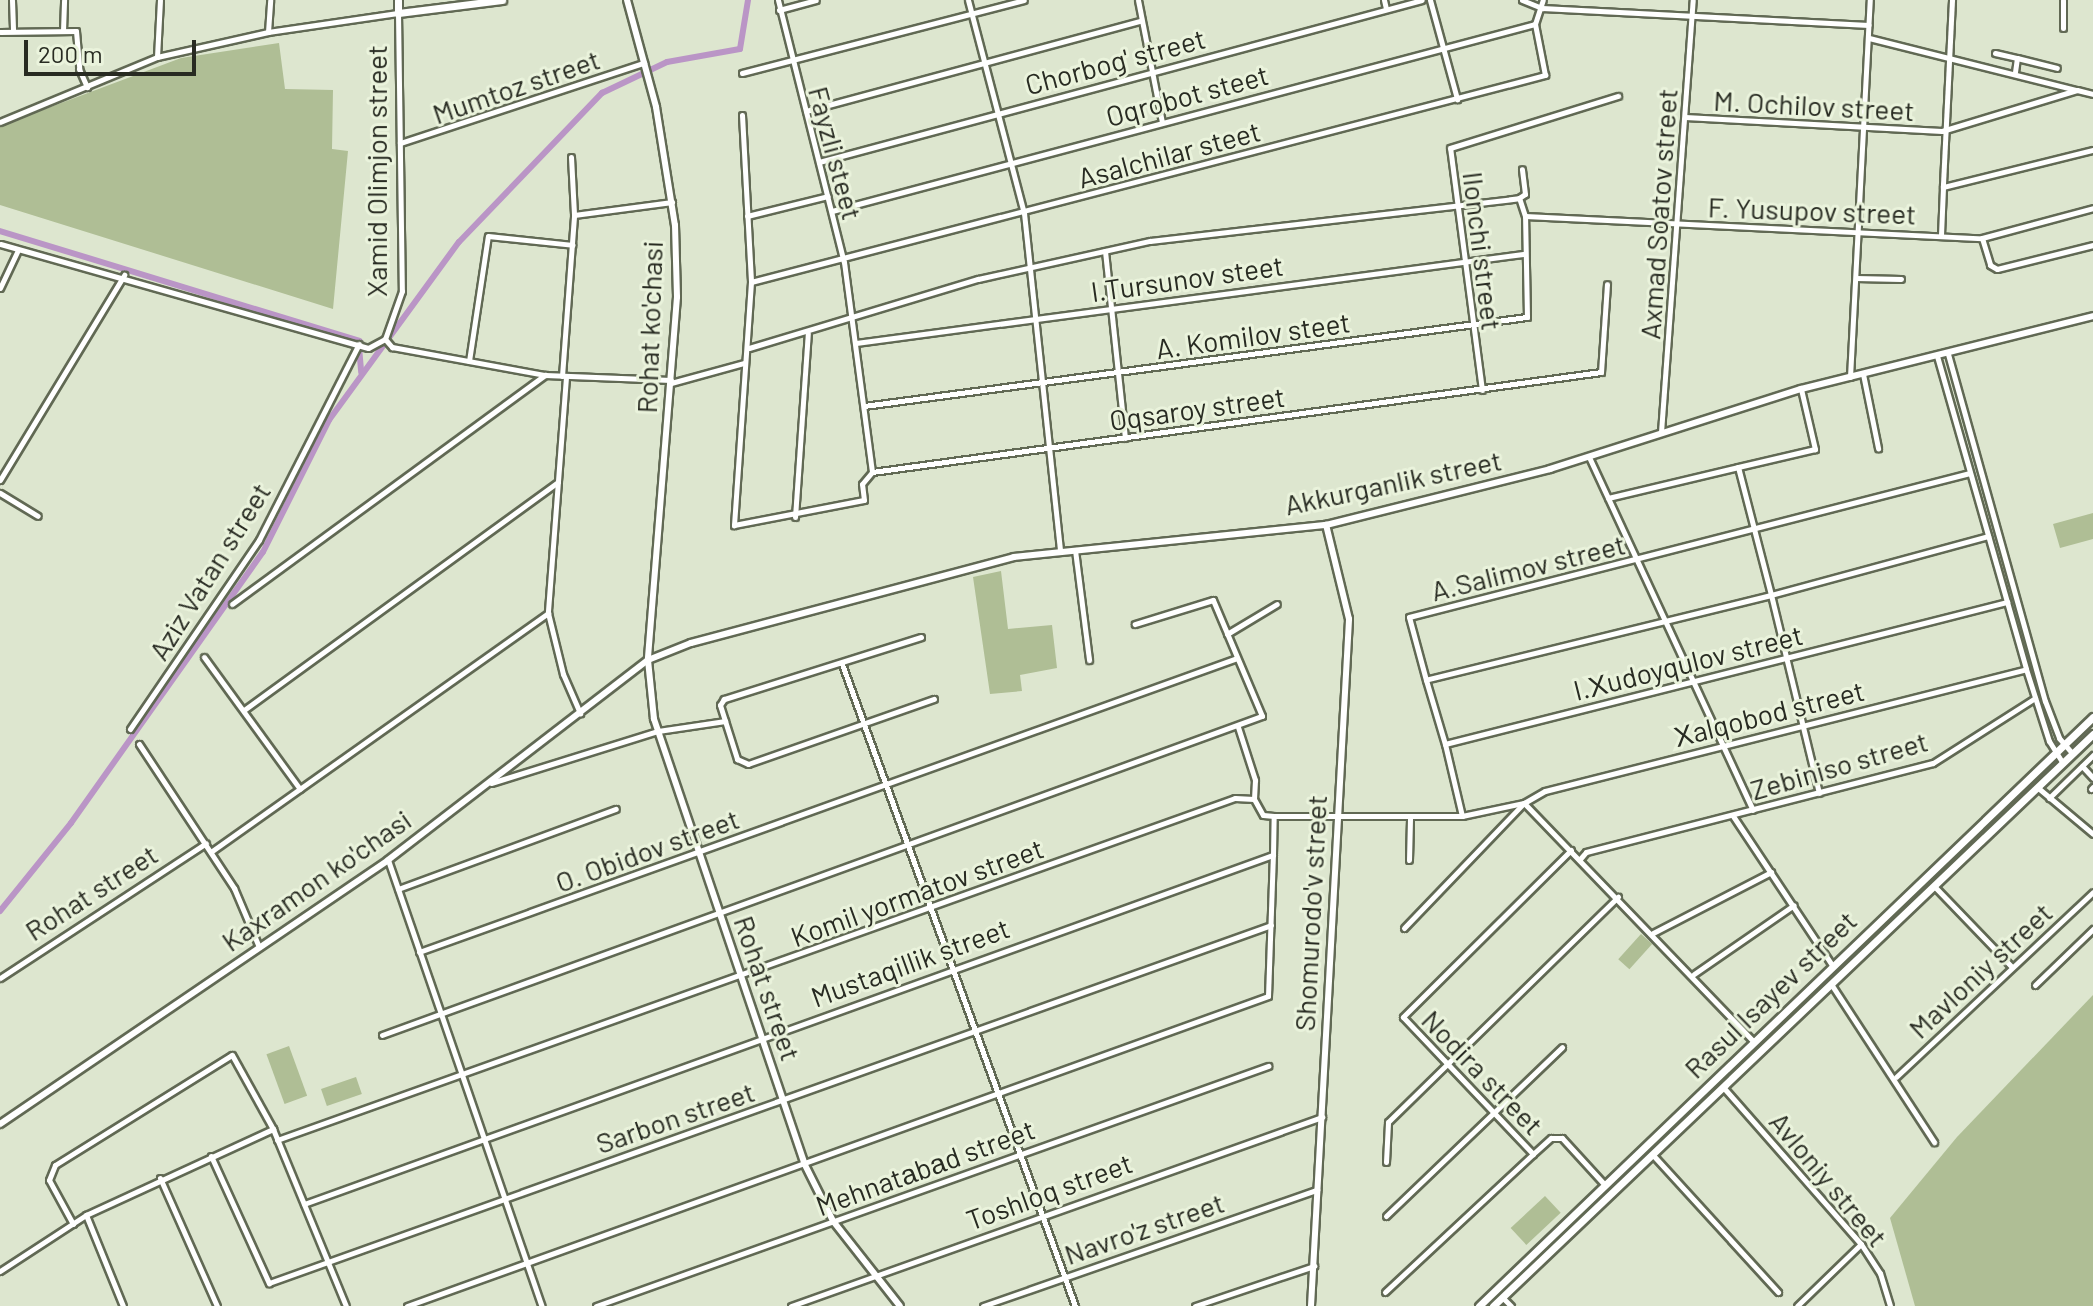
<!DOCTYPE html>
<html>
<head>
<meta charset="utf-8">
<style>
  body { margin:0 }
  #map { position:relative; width:2093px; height:1306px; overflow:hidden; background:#dde6cf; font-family:Barlow,sans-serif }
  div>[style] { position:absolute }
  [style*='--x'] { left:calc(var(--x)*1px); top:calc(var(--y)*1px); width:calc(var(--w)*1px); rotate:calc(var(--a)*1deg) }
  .green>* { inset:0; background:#afbe95; transform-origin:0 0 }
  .canal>* { height:6px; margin:-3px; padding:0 3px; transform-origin:3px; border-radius:3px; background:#ba95c6 }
  .roads { filter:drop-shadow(2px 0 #616954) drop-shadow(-2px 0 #616954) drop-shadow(0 2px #616954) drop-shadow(0 -2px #616954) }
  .minor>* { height:5px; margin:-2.5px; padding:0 2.5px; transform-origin:2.5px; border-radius:2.5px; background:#fff }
  .tertiary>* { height:6px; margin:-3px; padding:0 3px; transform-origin:3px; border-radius:3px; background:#fff }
  .secondary>* { height:7px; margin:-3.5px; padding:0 3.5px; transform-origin:3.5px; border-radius:3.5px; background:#fff }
  .primary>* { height:7px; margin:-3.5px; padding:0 3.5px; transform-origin:3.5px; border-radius:3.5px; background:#fff }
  span { translate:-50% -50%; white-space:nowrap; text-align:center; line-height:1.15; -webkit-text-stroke:6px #eaf3dc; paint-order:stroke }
  .street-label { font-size:28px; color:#282b22 }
  .scale { position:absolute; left:24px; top:40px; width:172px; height:36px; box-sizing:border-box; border:4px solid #282b22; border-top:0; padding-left:10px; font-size:24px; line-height:28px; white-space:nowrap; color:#282b22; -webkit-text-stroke:6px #eaf3dc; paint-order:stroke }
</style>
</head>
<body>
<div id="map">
  <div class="green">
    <div style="clip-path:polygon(279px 43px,285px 89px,333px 90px,332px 149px,348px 151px,333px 309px,0 205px,0 126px,181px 58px)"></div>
    <div style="clip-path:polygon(2093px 513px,2093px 539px,2060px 548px,2053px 524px)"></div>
    <div style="clip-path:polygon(1001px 571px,1008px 629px,1052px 625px,1057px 668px,1020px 675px,1022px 691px,990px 694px,973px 577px)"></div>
    <div style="left:1641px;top:934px;width:15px;height:34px;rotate:42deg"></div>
    <div style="clip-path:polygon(2093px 995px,2093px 1306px,1915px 1306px,1890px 1218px,1957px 1137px)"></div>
    <div style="left:289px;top:1046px;width:53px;height:24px;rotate:70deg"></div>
    <div style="left:356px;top:1077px;width:18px;height:37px;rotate:71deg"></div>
    <div style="left:1545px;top:1196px;width:23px;height:47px;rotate:47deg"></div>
  </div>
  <div class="canal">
    <div style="--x:0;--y:231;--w:376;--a:17"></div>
    <div style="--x:359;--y:347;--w:25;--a:85"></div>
    <div style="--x:0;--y:911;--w:113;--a:-51.1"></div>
    <div style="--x:71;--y:823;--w:332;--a:-54.7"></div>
    <div style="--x:263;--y:552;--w:148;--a:-63.4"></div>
    <div style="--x:329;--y:420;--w:220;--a:-53.9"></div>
    <div style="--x:459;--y:242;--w:207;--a:-46.2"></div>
    <div style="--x:602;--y:93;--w:72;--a:-25.5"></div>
    <div style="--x:667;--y:62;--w:74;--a:-10.1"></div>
    <div style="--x:740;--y:49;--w:50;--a:-80.7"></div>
  </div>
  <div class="roads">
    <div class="minor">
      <div style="--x:12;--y:0;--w:31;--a:88"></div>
      <div style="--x:778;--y:0;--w:270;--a:75.9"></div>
      <div style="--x:844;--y:262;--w:212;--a:82.4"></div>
      <div style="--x:968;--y:0;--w:220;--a:75.3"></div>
      <div style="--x:1024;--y:213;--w:340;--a:83.9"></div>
      <div style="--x:1138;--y:0;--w:124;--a:78.9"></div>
      <div style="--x:1384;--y:0;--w:9;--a:77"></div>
      <div style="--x:1430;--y:0;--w:103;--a:74.7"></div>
      <div style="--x:1522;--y:0;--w:22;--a:22"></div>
      <div style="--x:1542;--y:8;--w:327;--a:3"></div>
      <div style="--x:1952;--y:0;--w:187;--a:92.8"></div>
      <div style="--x:1943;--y:187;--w:154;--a:-13.9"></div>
      <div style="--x:779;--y:10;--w:38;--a:-15"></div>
      <div style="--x:2063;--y:28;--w:28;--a:-90"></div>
      <div style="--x:63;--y:31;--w:31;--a:-88"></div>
      <div style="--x:0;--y:32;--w:76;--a:-0.8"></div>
      <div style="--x:76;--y:31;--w:38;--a:85"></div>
      <div style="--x:79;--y:69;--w:20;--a:66"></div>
      <div style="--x:268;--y:32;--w:32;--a:-86"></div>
      <div style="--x:1869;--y:38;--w:213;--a:14.1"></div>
      <div style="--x:1995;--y:53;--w:23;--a:13"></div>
      <div style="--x:157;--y:57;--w:57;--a:-87"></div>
      <div style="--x:2015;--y:72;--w:14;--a:-82"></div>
      <div style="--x:2017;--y:58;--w:41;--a:14"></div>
      <div style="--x:742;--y:73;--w:291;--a:-14.5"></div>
      <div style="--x:806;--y:111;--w:345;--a:-15.1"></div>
      <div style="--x:742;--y:115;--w:167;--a:86.9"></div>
      <div style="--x:751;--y:282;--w:244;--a:94"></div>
      <div style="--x:734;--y:525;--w:132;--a:-10.9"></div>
      <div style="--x:864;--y:500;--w:16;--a:-97"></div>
      <div style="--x:862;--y:484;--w:16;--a:-50"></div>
      <div style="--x:872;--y:472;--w:736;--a:-7.81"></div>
      <div style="--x:1601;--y:372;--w:88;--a:-86.1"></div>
      <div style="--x:1685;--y:117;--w:257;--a:3.1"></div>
      <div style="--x:1942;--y:131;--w:141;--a:-16.9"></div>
      <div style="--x:2077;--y:90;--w:16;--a:14"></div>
      <div style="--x:0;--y:122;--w:170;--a:-22.5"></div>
      <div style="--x:157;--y:57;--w:114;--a:-12.7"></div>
      <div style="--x:268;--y:32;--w:131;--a:-8.3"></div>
      <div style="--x:398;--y:13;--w:278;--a:89.2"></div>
      <div style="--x:402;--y:291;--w:51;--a:109.5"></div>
      <div style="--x:385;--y:339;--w:19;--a:152"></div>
      <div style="--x:368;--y:348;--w:382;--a:-164.2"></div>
      <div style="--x:400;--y:143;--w:257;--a:-18.2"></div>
      <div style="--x:571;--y:157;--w:58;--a:87"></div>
      <div style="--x:574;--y:215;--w:99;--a:-7.6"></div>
      <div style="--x:819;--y:162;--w:624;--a:-15.04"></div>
      <div style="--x:832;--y:211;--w:727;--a:-14.9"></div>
      <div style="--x:1535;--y:24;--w:25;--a:-72"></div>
      <div style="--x:747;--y:216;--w:83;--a:-13.9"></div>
      <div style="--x:1525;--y:216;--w:458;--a:2.8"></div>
      <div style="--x:1982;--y:238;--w:115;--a:-15.1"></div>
      <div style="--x:1941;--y:235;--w:48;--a:-87.6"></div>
      <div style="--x:1982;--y:238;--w:28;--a:73"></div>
      <div style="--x:1990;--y:265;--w:8;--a:30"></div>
      <div style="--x:1997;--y:269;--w:99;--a:-14"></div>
      <div style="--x:1105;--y:251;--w:188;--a:83.9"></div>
      <div style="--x:1856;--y:278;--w:45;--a:1.3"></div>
      <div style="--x:751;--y:282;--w:821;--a:-14.61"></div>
      <div style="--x:1545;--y:75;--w:52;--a:-101.1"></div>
      <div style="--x:0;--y:288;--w:42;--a:-64.7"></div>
      <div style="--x:385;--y:339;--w:11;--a:49"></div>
      <div style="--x:392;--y:347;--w:156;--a:10.4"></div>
      <div style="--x:545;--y:375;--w:126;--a:2.3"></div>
      <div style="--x:856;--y:343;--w:673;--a:-7.6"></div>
      <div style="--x:749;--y:348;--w:239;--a:-16.8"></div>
      <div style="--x:978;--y:279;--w:176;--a:-12.5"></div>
      <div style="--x:1150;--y:241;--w:371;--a:-6.6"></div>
      <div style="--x:1519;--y:198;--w:7;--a:-34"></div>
      <div style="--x:1525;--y:194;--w:25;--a:-97"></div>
      <div style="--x:1948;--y:354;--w:360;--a:74.4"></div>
      <div style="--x:2045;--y:701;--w:40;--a:69"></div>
      <div style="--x:2059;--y:738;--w:21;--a:49"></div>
      <div style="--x:1937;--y:356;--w:325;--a:74.1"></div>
      <div style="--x:2026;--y:669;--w:76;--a:72.3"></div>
      <div style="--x:2049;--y:741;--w:26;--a:58"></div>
      <div style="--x:469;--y:361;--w:126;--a:-81.4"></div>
      <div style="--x:488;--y:236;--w:85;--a:6"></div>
      <div style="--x:1863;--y:374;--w:76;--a:78.5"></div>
      <div style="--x:562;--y:376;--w:161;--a:-85.7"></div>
      <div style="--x:566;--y:377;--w:237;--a:94.4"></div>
      <div style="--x:548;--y:613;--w:63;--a:76.2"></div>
      <div style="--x:563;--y:674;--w:43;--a:66.4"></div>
      <div style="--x:1850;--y:377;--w:378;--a:-87"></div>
      <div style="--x:671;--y:383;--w:76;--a:-15.3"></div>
      <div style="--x:1801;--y:389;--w:62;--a:76.9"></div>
      <div style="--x:1815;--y:449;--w:79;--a:166.8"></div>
      <div style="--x:1738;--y:467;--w:132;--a:75.5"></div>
      <div style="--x:1771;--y:595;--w:225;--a:-15.2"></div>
      <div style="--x:1482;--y:390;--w:244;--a:-97.5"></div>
      <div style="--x:1450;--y:148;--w:176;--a:-17.2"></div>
      <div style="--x:864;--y:406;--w:669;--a:-7.65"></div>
      <div style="--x:1527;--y:317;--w:101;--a:-91.1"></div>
      <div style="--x:1525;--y:216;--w:19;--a:-108"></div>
      <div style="--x:1661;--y:432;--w:433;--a:-85.8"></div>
      <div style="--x:1589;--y:457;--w:389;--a:65.1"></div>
      <div style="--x:0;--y:480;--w:240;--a:-58.8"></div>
      <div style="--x:0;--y:493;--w:44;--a:31.2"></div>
      <div style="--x:1608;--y:498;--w:134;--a:-13.4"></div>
      <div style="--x:795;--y:517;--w:184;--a:-86"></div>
      <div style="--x:1075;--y:550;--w:111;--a:82.7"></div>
      <div style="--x:232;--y:604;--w:388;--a:-36.2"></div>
      <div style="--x:1227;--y:634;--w:58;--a:-31"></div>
      <div style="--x:921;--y:637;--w:207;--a:162.5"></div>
      <div style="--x:724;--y:699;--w:7;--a:124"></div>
      <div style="--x:720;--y:705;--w:57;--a:72.5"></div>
      <div style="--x:737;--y:759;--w:12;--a:24"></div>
      <div style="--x:748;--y:764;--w:197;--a:-19.3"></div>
      <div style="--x:204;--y:657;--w:163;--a:54"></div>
      <div style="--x:842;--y:664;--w:683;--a:70.05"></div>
      <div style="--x:1426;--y:680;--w:67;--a:73.5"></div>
      <div style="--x:1445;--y:744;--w:580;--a:-14.18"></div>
      <div style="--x:244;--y:710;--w:388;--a:-36"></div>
      <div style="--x:1238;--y:727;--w:56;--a:72.2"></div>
      <div style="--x:1255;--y:780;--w:19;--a:93"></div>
      <div style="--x:1254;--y:799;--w:18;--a:61"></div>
      <div style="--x:1263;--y:815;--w:11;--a:5"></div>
      <div style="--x:130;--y:729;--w:229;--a:-55.7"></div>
      <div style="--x:259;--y:540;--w:220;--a:-63"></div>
      <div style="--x:139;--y:744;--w:173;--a:56.6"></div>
      <div style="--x:234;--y:888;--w:64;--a:67"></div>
      <div style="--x:1445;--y:744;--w:74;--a:76.7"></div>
      <div style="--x:1462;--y:816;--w:62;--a:-12"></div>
      <div style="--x:2082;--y:766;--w:16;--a:47"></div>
      <div style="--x:491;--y:783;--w:175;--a:-17.3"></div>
      <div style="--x:658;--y:731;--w:68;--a:-8.5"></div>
      <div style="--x:2037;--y:787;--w:73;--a:40"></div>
      <div style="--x:2091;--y:789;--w:3;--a:-45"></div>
      <div style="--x:1819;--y:793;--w:204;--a:-103.6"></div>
      <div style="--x:1771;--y:595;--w:355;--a:166.2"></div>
      <div style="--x:1426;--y:680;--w:65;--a:-105.1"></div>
      <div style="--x:1409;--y:617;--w:579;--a:-14.4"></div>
      <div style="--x:2049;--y:798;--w:62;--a:-44.3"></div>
      <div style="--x:1524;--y:803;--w:330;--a:46.1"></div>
      <div style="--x:1733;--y:816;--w:179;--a:56.4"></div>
      <div style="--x:1571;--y:850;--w:237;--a:135.2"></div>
      <div style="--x:1403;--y:1017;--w:189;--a:46.5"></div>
      <div style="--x:1533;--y:1154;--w:24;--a:-42"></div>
      <div style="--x:1551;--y:1138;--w:11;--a:0"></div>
      <div style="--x:1562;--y:1138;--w:62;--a:47.6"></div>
      <div style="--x:212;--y:851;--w:412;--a:-35.3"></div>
      <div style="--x:1580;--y:859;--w:9;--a:-49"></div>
      <div style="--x:1586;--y:852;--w:358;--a:-14.4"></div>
      <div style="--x:1933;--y:763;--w:121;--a:-32.5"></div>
      <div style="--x:388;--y:860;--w:472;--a:71"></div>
      <div style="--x:1409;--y:860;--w:41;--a:-88.6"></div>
      <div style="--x:1934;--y:886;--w:112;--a:46.1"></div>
      <div style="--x:398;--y:889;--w:232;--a:-20.2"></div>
      <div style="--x:1404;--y:928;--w:173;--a:-46.2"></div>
      <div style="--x:1524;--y:803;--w:24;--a:-30"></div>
      <div style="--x:1545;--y:791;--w:496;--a:-14.2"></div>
      <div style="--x:1653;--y:933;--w:133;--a:-27.3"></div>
      <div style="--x:419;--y:952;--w:869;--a:-19.77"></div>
      <div style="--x:1694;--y:974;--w:121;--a:-34.6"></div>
      <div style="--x:0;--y:978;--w:246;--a:-33.2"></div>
      <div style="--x:1831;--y:984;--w:189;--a:56.9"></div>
      <div style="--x:2035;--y:985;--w:81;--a:-44"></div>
      <div style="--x:382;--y:1035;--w:936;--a:-19.93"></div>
      <div style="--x:1262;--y:716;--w:126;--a:-112.9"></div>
      <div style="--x:1213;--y:600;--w:82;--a:162.9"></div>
      <div style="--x:1896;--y:1077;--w:270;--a:-43.2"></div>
      <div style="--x:1723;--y:1087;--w:209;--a:48.7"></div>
      <div style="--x:1861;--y:1244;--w:35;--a:57"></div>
      <div style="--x:1880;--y:1273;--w:34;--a:73"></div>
      <div style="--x:277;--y:1140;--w:1017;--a:-19.65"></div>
      <div style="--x:1235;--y:798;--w:19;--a:3"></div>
      <div style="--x:1652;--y:1154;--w:187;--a:47.6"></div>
      <div style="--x:211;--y:1156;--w:140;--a:65.5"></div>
      <div style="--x:269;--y:1283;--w:1064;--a:-19.66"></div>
      <div style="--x:1386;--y:1162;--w:40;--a:-87.1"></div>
      <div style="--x:1388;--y:1122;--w:322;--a:-44.4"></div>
      <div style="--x:160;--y:1178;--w:140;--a:66"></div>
      <div style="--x:304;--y:1204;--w:1030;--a:-19.81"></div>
      <div style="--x:1273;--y:855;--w:39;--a:-89"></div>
      <div style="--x:1274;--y:816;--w:188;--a:0"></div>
      <div style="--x:86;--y:1215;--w:98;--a:67.9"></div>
      <div style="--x:1386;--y:1216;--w:244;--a:-43.8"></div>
      <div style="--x:73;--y:1224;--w:50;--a:-118.6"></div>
      <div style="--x:49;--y:1180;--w:16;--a:-68"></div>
      <div style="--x:55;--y:1165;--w:208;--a:-31.9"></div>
      <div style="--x:232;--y:1055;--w:85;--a:61"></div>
      <div style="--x:273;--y:1129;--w:191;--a:67.6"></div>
      <div style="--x:0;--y:1271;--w:103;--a:-33.1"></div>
      <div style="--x:86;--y:1215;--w:206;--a:-24.7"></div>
      <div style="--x:1385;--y:1292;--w:202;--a:-43"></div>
      <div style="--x:1502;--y:1297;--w:13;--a:45"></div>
      <div style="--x:407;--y:1306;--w:915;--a:-19.8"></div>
      <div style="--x:1268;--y:996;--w:141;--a:-88"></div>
      <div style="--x:596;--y:1306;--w:714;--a:-19.65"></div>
      <div style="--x:791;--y:1306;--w:564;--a:-19.59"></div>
      <div style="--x:983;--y:1306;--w:354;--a:-19.2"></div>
      <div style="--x:1195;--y:1306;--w:126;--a:-18.6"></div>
      <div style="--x:1797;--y:1306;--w:89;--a:-44.1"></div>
    </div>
    <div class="tertiary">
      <div style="--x:627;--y:0;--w:111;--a:74.8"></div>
      <div style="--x:656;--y:107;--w:120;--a:80.9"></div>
      <div style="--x:675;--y:225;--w:72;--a:88.4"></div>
      <div style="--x:677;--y:297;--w:364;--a:94.6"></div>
      <div style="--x:648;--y:660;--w:59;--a:84.2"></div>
      <div style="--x:654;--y:719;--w:469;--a:71.3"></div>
      <div style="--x:804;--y:1163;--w:65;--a:63.4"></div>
      <div style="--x:833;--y:1221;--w:108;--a:51.8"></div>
      <div style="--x:0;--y:1124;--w:469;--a:-34.2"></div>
      <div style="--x:388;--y:860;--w:328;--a:-37.6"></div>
      <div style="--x:648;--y:660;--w:46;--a:-21.6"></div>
      <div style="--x:691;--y:643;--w:334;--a:-14.9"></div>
      <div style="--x:1014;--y:557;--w:314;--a:-5.9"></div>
      <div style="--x:1326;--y:525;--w:231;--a:-14"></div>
      <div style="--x:1550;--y:469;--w:263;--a:-17.7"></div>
      <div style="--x:1801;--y:389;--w:301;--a:-14"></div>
      <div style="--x:1311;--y:1306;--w:688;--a:-86.83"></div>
      <div style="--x:1349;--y:619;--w:97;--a:-103.7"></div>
    </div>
    <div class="secondary">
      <div style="--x:398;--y:0;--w:13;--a:90"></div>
      <div style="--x:398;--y:13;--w:105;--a:-7.1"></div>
    </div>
    <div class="primary">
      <div style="--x:1479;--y:1306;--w:851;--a:-43.81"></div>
      <div style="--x:1493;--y:1306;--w:829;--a:-43.63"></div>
    </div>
  </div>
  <div class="street-label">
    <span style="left:1115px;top:61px;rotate:-15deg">Chorbog' street</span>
    <span style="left:516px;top:86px;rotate:-19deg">Mumtoz street</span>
    <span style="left:1187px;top:95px;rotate:-15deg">Oqrobot steet</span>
    <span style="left:1814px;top:105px;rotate:3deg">M. Ochilov street</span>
    <span style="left:836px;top:153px;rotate:75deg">Fayzli steet</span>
    <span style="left:1169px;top:154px;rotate:-15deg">Asalchilar steet</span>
    <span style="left:376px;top:171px;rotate:-90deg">Xamid Olimjon street</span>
    <span style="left:1812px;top:210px;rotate:2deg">F. Yusupov street</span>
    <span style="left:1658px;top:214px;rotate:-86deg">Axmad Soatov street</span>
    <span style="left:1483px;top:251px;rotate:83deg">Ilonchi street</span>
    <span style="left:1187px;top:278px;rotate:-8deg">I.Tursunov steet</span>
    <span style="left:649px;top:327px;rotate:-88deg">Rohat ko'chasi</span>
    <span style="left:1253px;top:335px;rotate:-8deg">A. Komilov steet</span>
    <span style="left:1197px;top:408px;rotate:-8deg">Oqsaroy street</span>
    <span style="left:1393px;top:482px;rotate:-12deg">Akkurganlik street</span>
    <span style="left:1528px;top:567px;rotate:-14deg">A.Salimov street</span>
    <span style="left:209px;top:571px;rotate:-58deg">Aziz Vatan street</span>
    <span style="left:1688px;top:662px;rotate:-14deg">I.Хudoyqulov street</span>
    <span style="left:1769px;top:713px;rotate:-14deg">Хalqobod street</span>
    <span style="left:1839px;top:765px;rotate:-16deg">Zebiniso street</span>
    <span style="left:647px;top:850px;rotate:-20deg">O. Obidov street</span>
    <span style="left:316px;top:880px;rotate:-35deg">Kaxramon ko'chasi</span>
    <span style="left:91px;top:892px;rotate:-33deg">Rohat street</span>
    <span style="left:917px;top:892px;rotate:-20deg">Komil yormatov street</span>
    <span style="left:1310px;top:913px;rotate:-87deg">Shomurodo'v street</span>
    <span style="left:910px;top:962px;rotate:-20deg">Mustaqillik street</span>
    <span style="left:1980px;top:970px;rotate:-43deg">Mavloniy street</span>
    <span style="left:768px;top:988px;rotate:71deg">Rohat street</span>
    <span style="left:1770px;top:994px;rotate:-44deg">Rasul Isayev street</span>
    <span style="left:1483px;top:1072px;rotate:46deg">Nodira street</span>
    <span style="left:675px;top:1117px;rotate:-19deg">Sarbon street</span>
    <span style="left:925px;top:1167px;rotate:-20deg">Mehnatаbаd street</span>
    <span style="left:1829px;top:1179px;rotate:50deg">Avloniy street</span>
    <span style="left:1049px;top:1191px;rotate:-20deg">Toshloq street</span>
    <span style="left:1144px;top:1228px;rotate:-19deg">Navro'z street</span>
  </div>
  <div class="scale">200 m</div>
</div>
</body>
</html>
